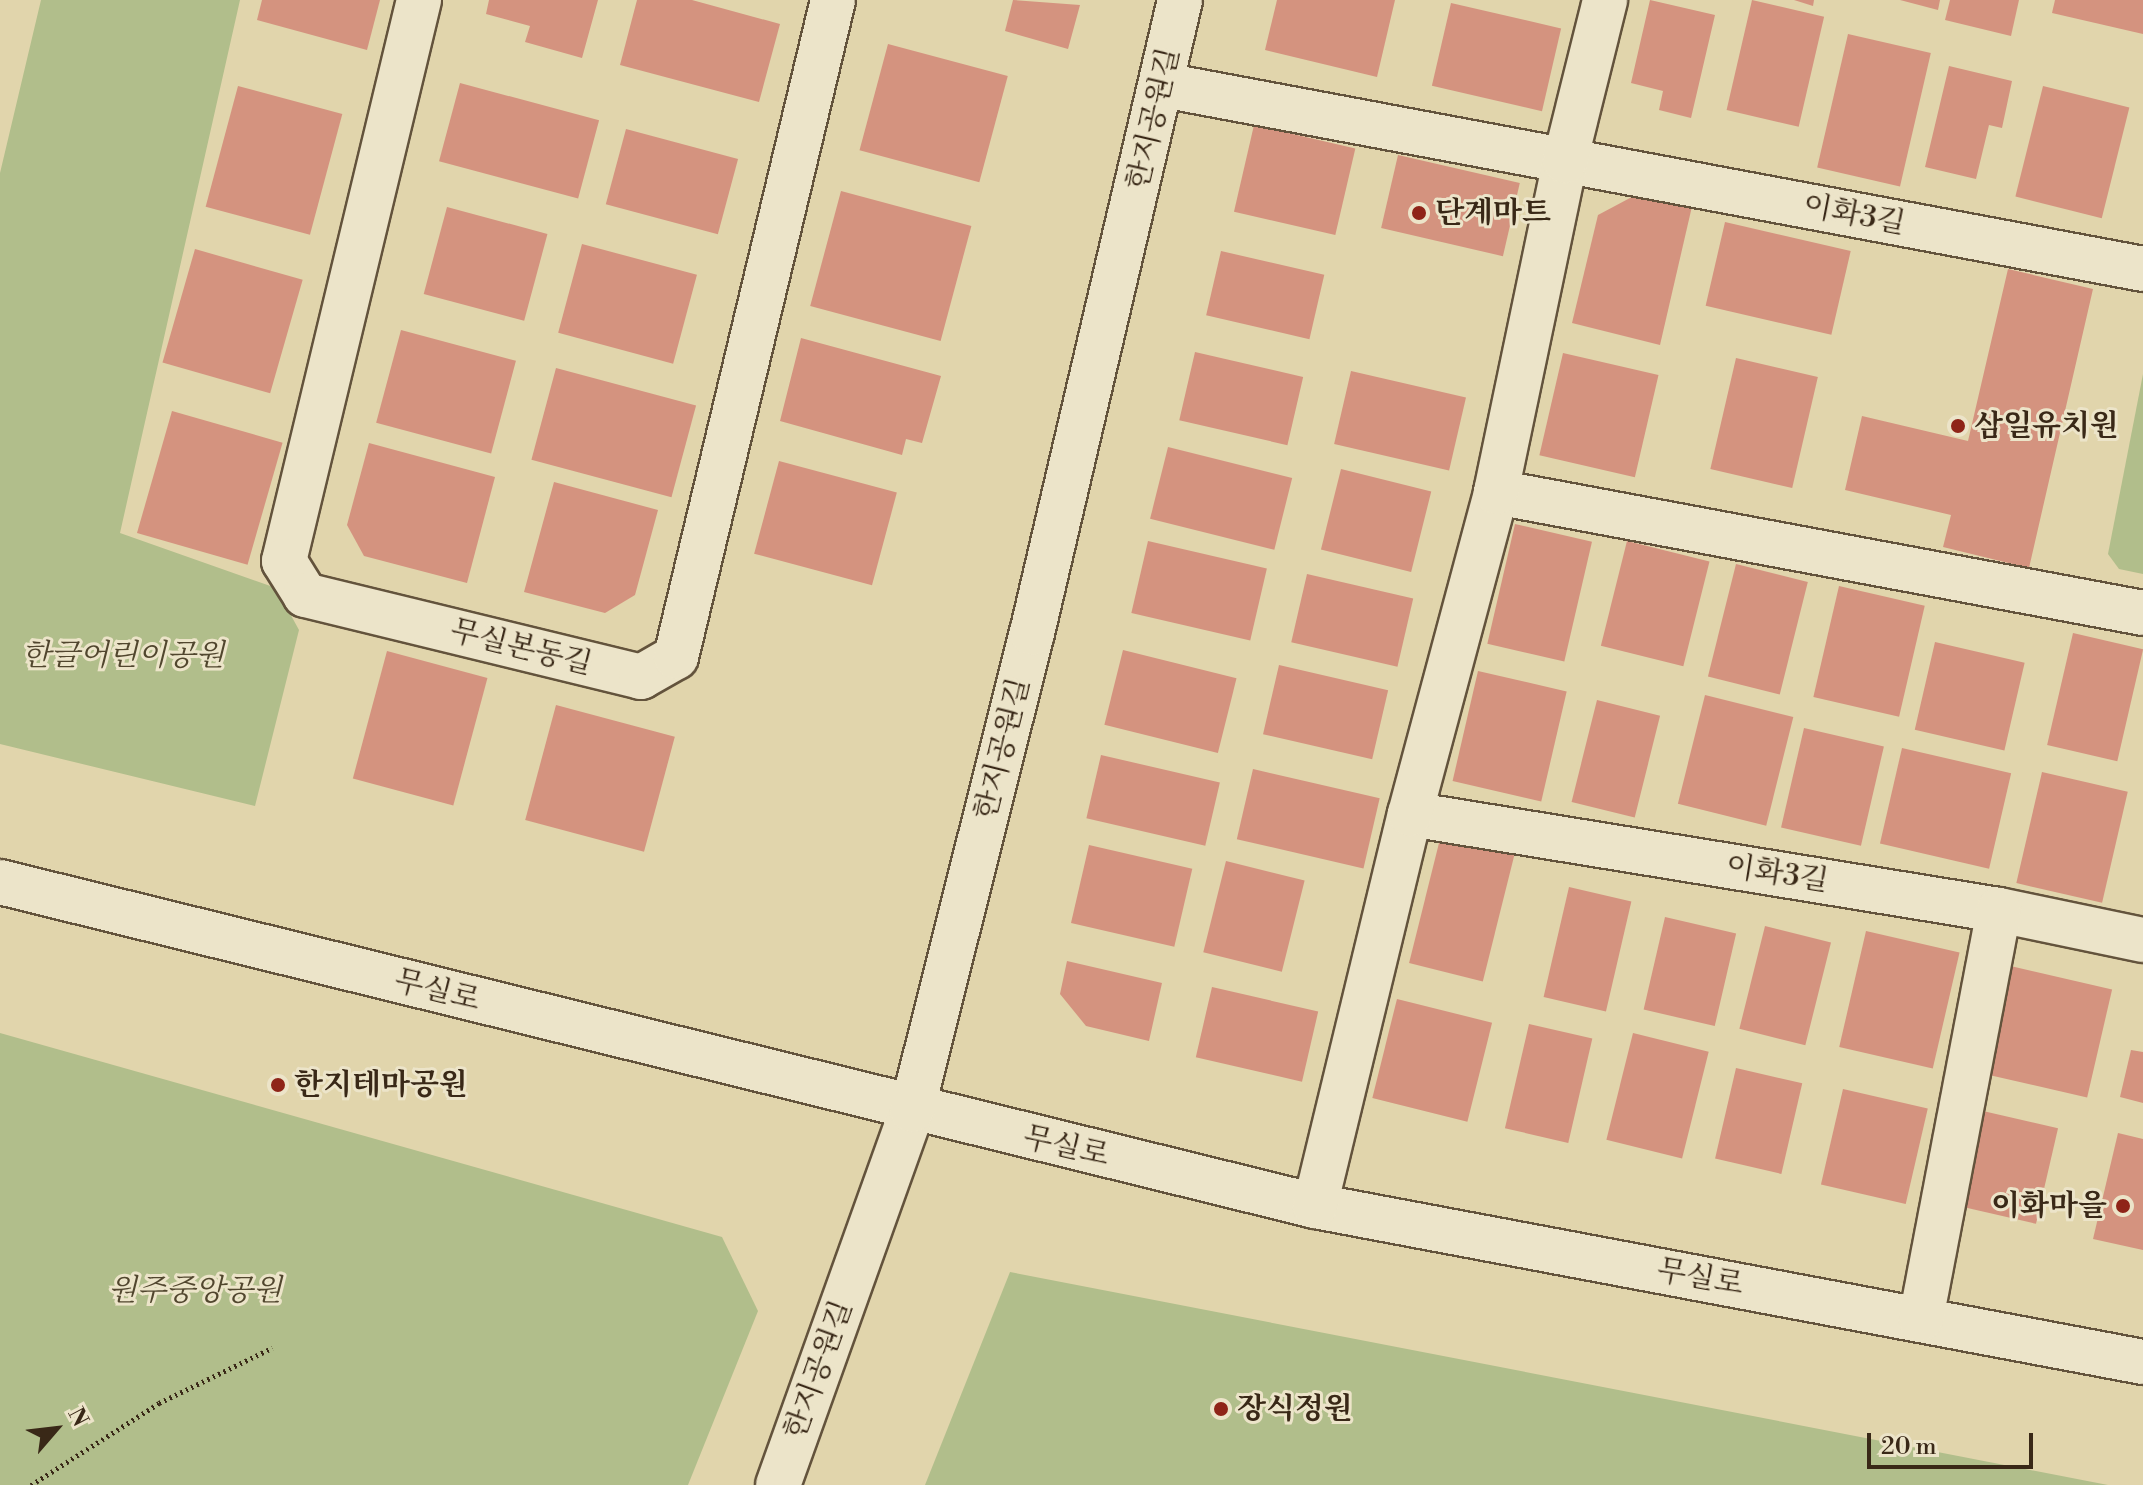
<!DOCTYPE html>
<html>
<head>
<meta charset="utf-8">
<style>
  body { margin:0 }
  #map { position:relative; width:2143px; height:1485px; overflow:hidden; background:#e1d5ac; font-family:"Libre Bodoni","Noto Serif KR",serif }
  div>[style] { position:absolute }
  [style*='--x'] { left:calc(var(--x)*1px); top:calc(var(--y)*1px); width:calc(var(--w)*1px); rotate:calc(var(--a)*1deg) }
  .green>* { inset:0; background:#b1be8b }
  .building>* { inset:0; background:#d4937f; transform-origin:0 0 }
  .path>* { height:5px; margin-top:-2.5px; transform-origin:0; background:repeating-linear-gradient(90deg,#392817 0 2px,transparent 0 6px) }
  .roads { filter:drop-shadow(2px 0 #63533c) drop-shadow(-2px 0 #63533c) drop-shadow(0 2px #63533c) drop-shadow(0 -2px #63533c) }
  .minor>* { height:44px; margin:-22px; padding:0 22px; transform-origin:22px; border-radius:22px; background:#ece4c9 }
  .dots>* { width:22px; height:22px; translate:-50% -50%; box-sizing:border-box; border:4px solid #ece4c9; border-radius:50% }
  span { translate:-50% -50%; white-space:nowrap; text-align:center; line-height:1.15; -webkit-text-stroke:6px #ece4c9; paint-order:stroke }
  .street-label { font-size:30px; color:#392817 }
  .poi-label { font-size:30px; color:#392817; font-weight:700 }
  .left { translate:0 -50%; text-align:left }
  .right { translate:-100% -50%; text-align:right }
  .park-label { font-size:30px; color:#51462e; font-style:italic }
  .north { position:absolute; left:16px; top:1389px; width:80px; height:80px; -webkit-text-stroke:6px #ece4c9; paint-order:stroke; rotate:62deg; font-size:22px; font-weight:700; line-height:32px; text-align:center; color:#392817 }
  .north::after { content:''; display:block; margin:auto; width:28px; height:36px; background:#392817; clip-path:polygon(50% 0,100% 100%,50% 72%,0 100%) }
  .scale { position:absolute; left:1867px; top:1433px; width:166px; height:36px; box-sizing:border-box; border:4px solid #392817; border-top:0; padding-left:10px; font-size:24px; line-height:28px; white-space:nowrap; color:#392817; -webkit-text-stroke:6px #ece4c9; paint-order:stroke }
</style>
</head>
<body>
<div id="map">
  <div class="green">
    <div style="clip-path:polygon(41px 0,240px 0,120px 533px,276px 588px,299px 630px,255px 806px,0 744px,0 173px)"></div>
    <div style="clip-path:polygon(2143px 374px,2143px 574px,2119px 569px,2108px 554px)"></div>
    <div style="clip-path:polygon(0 1033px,722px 1237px,758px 1311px,688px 1485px,0 1485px)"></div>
    <div style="clip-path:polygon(1010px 1272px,2108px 1485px,925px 1485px)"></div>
  </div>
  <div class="building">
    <div style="clip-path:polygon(262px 0,380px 0,367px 50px,257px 20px)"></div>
    <div style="clip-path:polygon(489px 0,598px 0,582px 58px,525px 42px,530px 26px,486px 14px)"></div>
    <div style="clip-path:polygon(637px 0,692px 0,780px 24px,759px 102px,620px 65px)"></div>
    <div style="clip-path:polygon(1013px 0,1080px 5px,1068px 49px,1005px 31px)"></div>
    <div style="clip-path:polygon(1277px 0,1395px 0,1377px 77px,1265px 50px)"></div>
    <div style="clip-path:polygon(1650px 0,1715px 15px,1691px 118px,1659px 110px,1663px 91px,1631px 83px)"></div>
    <div style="left:1752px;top:0;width:74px;height:113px;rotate:13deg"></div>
    <div style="clip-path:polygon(1794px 0,1814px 0,1813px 6px)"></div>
    <div style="clip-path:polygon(1900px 0,1940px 0,1938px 10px)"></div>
    <div style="clip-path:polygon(1950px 0,2019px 0,2011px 36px,1945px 20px)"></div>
    <div style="clip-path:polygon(2055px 0,2143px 0,2143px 34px,2052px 13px)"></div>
    <div style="left:1451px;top:3px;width:113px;height:85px;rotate:13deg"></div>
    <div style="left:1848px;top:34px;width:85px;height:137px;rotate:13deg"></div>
    <div style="left:888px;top:44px;width:124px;height:110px;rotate:15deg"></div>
    <div style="clip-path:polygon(1949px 66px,2012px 81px,2002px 128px,1989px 125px,1976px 179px,1925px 167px)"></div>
    <div style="left:460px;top:83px;width:144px;height:81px;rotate:15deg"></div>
    <div style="left:238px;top:86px;width:108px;height:125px;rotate:15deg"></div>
    <div style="left:2043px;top:86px;width:89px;height:114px;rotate:14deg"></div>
    <div style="left:1254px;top:125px;width:104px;height:89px;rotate:13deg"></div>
    <div style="left:626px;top:129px;width:116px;height:78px;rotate:15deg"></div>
    <div style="left:1398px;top:155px;width:125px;height:75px;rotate:13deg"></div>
    <div style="clip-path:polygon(1645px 190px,1693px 202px,1660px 345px,1572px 323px,1598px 215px)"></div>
    <div style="left:841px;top:191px;width:135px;height:119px;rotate:15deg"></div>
    <div style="left:447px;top:207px;width:104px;height:90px;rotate:15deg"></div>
    <div style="left:1725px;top:222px;width:129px;height:86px;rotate:13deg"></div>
    <div style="left:582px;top:244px;width:119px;height:92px;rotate:15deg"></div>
    <div style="left:195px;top:249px;width:112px;height:118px;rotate:16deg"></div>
    <div style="left:1221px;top:251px;width:106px;height:66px;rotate:13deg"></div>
    <div style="clip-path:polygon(2008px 269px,2093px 289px,2029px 568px,1943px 547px,1951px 515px,1845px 490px,1862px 416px,1968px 441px)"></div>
    <div style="left:401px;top:330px;width:119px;height:96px;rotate:15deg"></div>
    <div style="clip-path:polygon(801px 338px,941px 376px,922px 443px,906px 439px,902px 455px,780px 421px)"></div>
    <div style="left:1195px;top:352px;width:111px;height:70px;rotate:13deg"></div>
    <div style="left:1563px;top:353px;width:98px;height:105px;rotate:13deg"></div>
    <div style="left:1736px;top:358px;width:84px;height:114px;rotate:13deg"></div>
    <div style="left:556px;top:368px;width:145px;height:95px;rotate:15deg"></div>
    <div style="left:1351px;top:371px;width:118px;height:75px;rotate:13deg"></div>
    <div style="left:172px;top:411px;width:115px;height:127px;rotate:16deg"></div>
    <div style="clip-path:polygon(369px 443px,495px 477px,467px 583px,364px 556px,347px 525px)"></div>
    <div style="left:1168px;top:447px;width:128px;height:74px;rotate:14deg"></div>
    <div style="left:779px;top:461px;width:122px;height:96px;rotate:15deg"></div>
    <div style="left:1341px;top:469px;width:93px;height:83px;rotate:14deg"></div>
    <div style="clip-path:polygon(554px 482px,658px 510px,635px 595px,605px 613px,524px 592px)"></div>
    <div style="left:1515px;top:524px;width:79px;height:123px;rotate:13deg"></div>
    <div style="left:1148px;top:541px;width:122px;height:74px;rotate:13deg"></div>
    <div style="left:1627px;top:541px;width:85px;height:108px;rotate:14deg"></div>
    <div style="left:1736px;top:564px;width:74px;height:116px;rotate:14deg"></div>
    <div style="left:1307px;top:574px;width:109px;height:70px;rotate:13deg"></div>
    <div style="left:1839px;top:586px;width:88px;height:114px;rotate:13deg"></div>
    <div style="left:2073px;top:633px;width:72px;height:115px;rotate:13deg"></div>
    <div style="left:1935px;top:642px;width:92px;height:90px;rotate:13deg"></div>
    <div style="left:1123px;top:650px;width:117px;height:77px;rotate:14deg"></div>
    <div style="left:387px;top:651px;width:104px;height:132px;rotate:15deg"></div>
    <div style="left:1279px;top:665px;width:112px;height:71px;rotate:13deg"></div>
    <div style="left:1478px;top:671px;width:91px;height:113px;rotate:13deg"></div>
    <div style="left:1705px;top:695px;width:91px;height:112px;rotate:14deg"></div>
    <div style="left:1597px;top:700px;width:65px;height:105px;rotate:14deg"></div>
    <div style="left:556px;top:705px;width:123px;height:119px;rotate:15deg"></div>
    <div style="left:1804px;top:728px;width:82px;height:102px;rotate:13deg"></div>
    <div style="left:1902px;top:748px;width:112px;height:98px;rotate:13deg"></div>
    <div style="left:1101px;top:755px;width:122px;height:65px;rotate:13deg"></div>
    <div style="left:1253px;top:769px;width:130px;height:72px;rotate:13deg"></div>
    <div style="left:2042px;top:772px;width:88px;height:114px;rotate:13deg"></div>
    <div style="left:1441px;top:835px;width:76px;height:132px;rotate:14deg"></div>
    <div style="left:1089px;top:845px;width:106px;height:80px;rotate:13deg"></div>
    <div style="left:1226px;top:861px;width:81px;height:94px;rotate:14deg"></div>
    <div style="left:1569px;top:887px;width:64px;height:113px;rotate:13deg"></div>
    <div style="left:1665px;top:917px;width:73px;height:95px;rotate:13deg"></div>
    <div style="left:1765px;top:926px;width:68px;height:106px;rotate:14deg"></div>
    <div style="left:1866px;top:931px;width:96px;height:119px;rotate:13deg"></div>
    <div style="clip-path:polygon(1067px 961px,1162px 983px,1149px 1041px,1086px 1026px,1060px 994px)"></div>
    <div style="left:2002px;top:964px;width:113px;height:111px;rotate:13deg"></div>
    <div style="left:1212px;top:987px;width:109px;height:72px;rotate:13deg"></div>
    <div style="left:1397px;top:999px;width:98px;height:102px;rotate:14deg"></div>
    <div style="left:1529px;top:1024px;width:65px;height:107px;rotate:13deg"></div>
    <div style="left:1633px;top:1033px;width:78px;height:110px;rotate:14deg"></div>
    <div style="clip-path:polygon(2131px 1050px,2143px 1052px,2143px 1103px,2120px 1097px)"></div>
    <div style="left:1736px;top:1068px;width:68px;height:93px;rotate:13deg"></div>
    <div style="left:1843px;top:1089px;width:87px;height:98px;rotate:13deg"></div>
    <div style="left:1983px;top:1111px;width:77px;height:98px;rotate:13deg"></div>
    <div style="clip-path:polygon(2118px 1133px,2143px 1139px,2143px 1250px,2093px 1239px)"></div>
  </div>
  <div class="path">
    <div style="--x:31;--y:1485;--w:152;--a:-32.6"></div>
    <div style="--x:159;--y:1403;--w:126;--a:-26"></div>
  </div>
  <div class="roads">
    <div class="minor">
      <div style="--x:419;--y:0;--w:577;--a:103.53"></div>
      <div style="--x:284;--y:561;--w:40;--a:58"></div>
      <div style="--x:305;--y:595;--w:346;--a:13.7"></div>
      <div style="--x:641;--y:677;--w:40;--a:-29.7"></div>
      <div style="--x:676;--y:657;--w:675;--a:-76.56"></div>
      <div style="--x:1163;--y:85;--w:997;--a:10.63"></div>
      <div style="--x:1496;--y:492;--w:658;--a:10.59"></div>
      <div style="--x:1410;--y:814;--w:597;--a:9.26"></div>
      <div style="--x:1999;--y:910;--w:147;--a:11.8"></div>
      <div style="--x:0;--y:882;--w:1354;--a:13.84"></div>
      <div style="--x:1315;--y:1206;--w:843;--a:10.67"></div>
      <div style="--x:1315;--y:1206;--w:403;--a:-76.4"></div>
      <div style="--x:1410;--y:814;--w:333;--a:-75"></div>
      <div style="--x:1496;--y:492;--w:338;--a:-78.2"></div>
      <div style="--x:1565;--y:161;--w:166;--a:-76"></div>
      <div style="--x:1921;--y:1319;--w:416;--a:-79.2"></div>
      <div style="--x:778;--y:1485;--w:398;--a:-70.3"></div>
      <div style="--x:912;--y:1110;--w:492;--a:-75.9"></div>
      <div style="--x:1032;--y:633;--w:650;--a:-76.84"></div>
    </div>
  </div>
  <div class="dots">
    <div style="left:1419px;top:213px;background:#8f2418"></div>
    <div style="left:1958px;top:426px;background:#8f2418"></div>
    <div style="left:278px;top:1085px;background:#8f2418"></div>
    <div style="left:2123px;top:1206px;background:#8f2418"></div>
    <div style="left:1221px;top:1409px;background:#8f2418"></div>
  </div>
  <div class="street-label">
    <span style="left:1154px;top:119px;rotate:-77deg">한지공원길</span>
    <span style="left:1854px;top:215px;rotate:11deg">이화3길</span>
    <span style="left:521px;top:648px;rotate:14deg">무실본동길</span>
    <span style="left:1003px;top:749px;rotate:-76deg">한지공원길</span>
    <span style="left:1777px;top:874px;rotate:9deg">이화3길</span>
    <span style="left:437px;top:991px;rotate:14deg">무실로</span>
    <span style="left:1066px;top:1147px;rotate:13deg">무실로</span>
    <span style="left:1700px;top:1278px;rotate:10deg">무실로</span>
    <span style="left:819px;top:1370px;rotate:-70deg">한지공원길</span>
  </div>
  <div class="poi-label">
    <span class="left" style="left:1435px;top:213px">단계마트</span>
    <span class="left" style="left:1974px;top:426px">삼일유치원</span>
    <span class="left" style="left:294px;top:1085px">한지테마공원</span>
    <span class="right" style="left:2107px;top:1206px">이화마을</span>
    <span class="left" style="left:1237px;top:1409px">장식정원</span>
  </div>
  <div class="park-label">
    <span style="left:123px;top:656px">한글어린이공원</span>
    <span style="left:195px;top:1291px">원주중앙공원</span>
  </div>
  <div class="north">N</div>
  <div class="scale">20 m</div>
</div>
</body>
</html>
